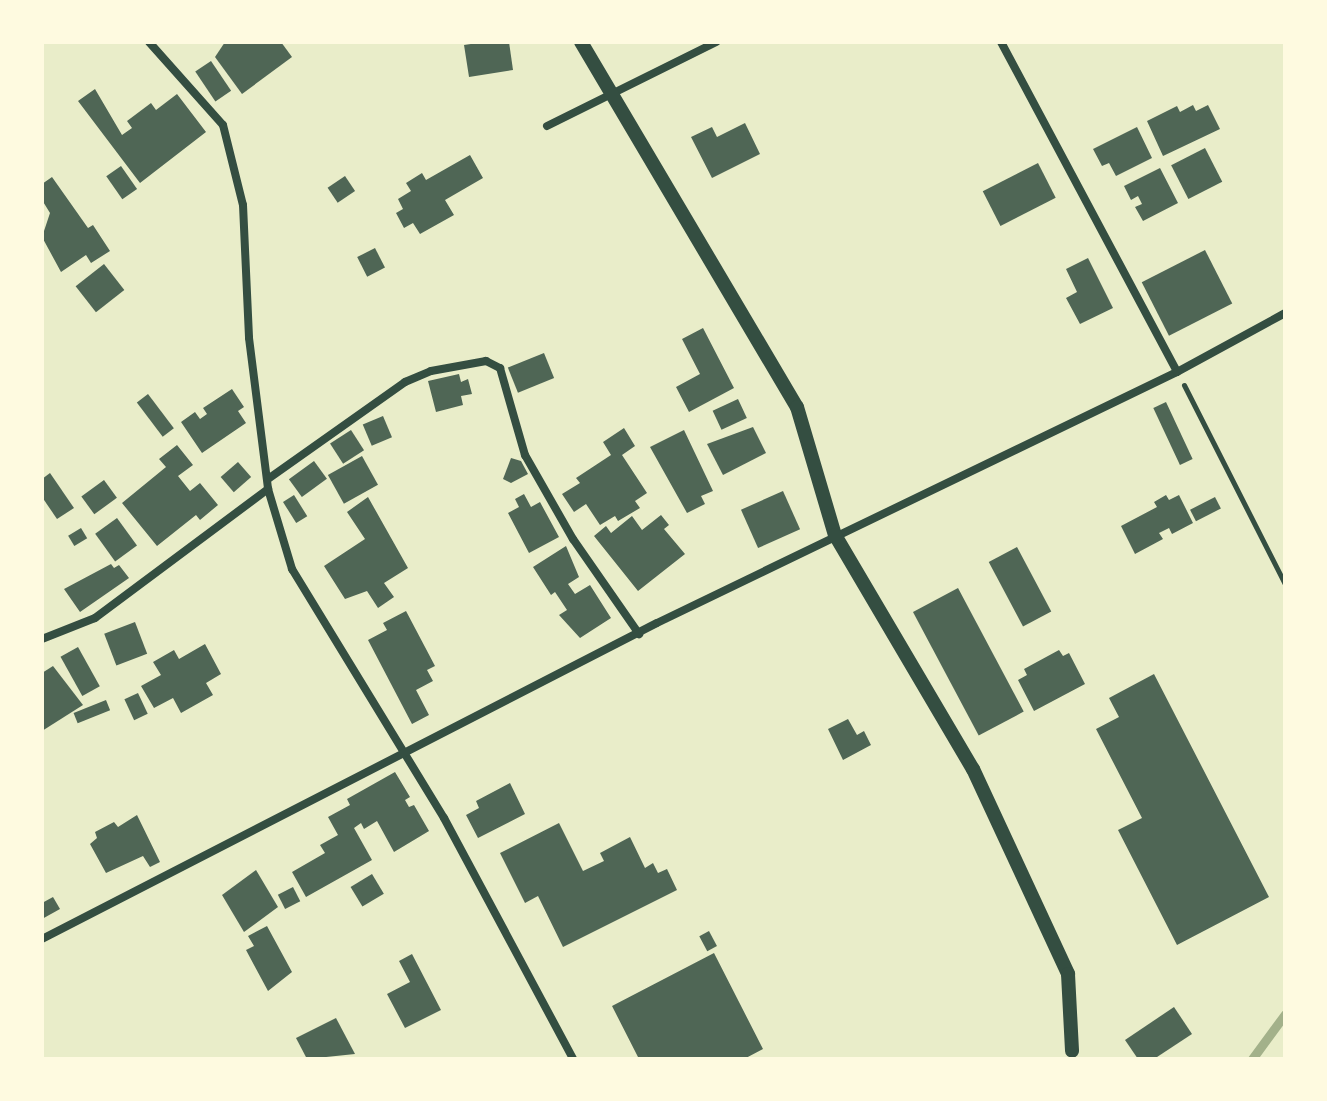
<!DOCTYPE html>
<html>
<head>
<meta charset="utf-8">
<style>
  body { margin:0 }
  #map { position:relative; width:1327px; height:1101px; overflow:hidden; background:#e9edc9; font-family:"Noto Sans",sans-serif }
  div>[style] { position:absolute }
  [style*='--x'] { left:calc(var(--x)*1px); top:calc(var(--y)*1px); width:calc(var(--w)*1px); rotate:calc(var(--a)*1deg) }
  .stream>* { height:9px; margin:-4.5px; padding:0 4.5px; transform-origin:4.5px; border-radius:4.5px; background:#a3b18a }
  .building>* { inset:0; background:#4f6655; transform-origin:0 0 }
  .path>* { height:5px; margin:-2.5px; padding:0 2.5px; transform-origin:2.5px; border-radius:2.5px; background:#344e41 }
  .minor>* { height:8px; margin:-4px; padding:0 4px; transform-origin:4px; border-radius:4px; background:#344e41 }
  .tertiary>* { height:14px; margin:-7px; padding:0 7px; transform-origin:7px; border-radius:7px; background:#344e41 }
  span { translate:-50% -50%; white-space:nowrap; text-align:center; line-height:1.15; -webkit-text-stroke:6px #fefae0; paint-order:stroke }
  .frame { position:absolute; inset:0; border:44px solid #fefae0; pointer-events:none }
</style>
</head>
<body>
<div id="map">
  <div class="stream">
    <div style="--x:1252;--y:1059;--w:56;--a:-53.7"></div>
  </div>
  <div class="building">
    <div style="clip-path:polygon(225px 42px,281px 42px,292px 57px,242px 94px,215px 57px)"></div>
    <div style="clip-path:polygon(484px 42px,509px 42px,513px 70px,469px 77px,464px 45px)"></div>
    <div style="left:211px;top:61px;width:36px;height:19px;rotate:56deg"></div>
    <div style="clip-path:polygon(95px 89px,122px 135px,132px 128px,127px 121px,151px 103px,156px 110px,177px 94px,206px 132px,140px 183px,78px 101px)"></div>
    <div style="clip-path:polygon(1193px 105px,1196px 111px,1208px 105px,1220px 129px,1163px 156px,1147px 121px,1177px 106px,1180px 112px)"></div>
    <div style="clip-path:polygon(745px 123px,760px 154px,712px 178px,691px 137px,712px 127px,717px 137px)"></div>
    <div style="clip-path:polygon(1137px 127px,1152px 158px,1116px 176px,1109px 163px,1102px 166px,1093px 149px)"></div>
    <div style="left:1205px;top:148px;width:38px;height:38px;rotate:63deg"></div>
    <div style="clip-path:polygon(470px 155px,483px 178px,445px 200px,454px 215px,420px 234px,413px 223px,404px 228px,396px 213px,403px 209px,398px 199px,411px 191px,406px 183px,422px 173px,426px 180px)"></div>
    <div style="left:1038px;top:163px;width:39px;height:62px;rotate:63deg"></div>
    <div style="left:121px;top:166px;width:28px;height:18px;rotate:55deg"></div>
    <div style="clip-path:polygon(1160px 168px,1178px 203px,1143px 221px,1135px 207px,1142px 204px,1138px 196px,1131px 200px,1124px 186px)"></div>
    <div style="left:345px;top:176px;width:18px;height:21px;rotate:56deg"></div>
    <div style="clip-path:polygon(52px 177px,88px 228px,93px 225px,110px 251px,91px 263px,86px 255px,61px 272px,42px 237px,50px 213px,42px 200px,42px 184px)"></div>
    <div style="left:375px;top:248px;width:22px;height:20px;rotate:63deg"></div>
    <div style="left:1205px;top:250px;width:60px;height:71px;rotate:63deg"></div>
    <div style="clip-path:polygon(1088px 258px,1113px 308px,1080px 324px,1066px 298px,1077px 292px,1066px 269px)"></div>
    <div style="left:104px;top:264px;width:33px;height:36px;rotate:52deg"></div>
    <div style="clip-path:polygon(703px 328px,734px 388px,689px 412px,676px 387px,700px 374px,682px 339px)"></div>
    <div style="left:544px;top:353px;width:27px;height:39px;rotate:68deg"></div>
    <div style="clip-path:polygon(459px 374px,461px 382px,468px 379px,472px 394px,461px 396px,463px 405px,436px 412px,428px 381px)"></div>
    <div style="clip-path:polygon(232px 389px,244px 407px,238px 411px,246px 423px,202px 453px,181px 422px,195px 412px,200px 419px,207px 414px,203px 408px)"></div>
    <div style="left:148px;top:394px;width:43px;height:14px;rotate:53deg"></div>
    <div style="left:738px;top:399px;width:21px;height:28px;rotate:65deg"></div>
    <div style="left:1166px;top:402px;width:63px;height:14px;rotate:65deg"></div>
    <div style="left:383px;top:416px;width:23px;height:22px;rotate:67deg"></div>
    <div style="clip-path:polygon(753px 427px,766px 453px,723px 475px,707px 444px)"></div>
    <div style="clip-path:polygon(624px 428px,635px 446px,622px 455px,647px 493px,635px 501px,640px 508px,618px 521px,615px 516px,600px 525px,586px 504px,574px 512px,562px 494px,580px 483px,576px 478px,611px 455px,603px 442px)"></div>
    <div style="left:351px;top:430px;width:24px;height:25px;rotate:57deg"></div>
    <div style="clip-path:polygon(684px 430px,713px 491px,701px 496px,705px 504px,687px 513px,650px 447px)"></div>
    <div style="clip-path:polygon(177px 445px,193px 465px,178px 476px,190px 491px,200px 483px,218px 505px,200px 520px,196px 515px,157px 546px,122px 503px,166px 467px,159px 459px)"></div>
    <div style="left:362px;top:456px;width:33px;height:39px;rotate:61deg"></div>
    <div style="clip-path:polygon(511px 458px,521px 461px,528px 474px,511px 483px,503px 479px)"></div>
    <div style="left:314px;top:461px;width:22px;height:31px;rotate:54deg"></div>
    <div style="left:238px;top:462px;width:20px;height:23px;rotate:49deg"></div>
    <div style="clip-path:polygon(50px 473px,74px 508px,57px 519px,42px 497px,42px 479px)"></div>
    <div style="left:104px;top:480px;width:22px;height:28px;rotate:54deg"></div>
    <div style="left:783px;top:491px;width:42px;height:46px;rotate:66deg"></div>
    <div style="clip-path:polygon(524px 494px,531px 507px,540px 502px,559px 537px,529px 553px,508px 513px,519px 507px,515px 499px)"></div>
    <div style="left:294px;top:495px;width:25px;height:13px;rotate:58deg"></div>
    <div style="clip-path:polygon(1166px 495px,1169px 500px,1179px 495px,1193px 523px,1172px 534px,1169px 528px,1159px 533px,1163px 539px,1135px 554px,1121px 526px,1157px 507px,1154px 502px)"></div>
    <div style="clip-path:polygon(368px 497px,408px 568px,384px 583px,394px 597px,378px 608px,367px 591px,345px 599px,324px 566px,365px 539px,347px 512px)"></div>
    <div style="left:1215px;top:497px;width:13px;height:28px;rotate:63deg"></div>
    <div style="clip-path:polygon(661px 515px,669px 525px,664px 529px,685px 554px,638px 591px,594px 536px,606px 526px,611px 533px,632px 516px,642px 530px)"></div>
    <div style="left:117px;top:518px;width:34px;height:27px;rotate:54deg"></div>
    <div style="left:81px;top:528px;width:12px;height:15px;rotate:59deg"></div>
    <div style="clip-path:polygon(566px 546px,579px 577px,568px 584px,575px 594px,590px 585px,611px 618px,580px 638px,559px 615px,567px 610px,555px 592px,551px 595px,533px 567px)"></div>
    <div style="left:1017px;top:547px;width:73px;height:32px;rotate:62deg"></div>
    <div style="clip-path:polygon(111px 564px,114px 568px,119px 565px,129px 578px,80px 612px,64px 589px)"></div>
    <div style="left:958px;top:588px;width:140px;height:51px;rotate:62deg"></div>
    <div style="clip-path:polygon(406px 611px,435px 666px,427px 670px,433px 681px,416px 690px,429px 715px,412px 724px,368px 640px,387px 630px,383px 623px)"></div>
    <div style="left:135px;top:622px;width:34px;height:33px;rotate:69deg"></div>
    <div style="clip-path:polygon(205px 644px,221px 674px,206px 683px,213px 695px,181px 713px,173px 698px,154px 708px,141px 686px,161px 675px,153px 662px,174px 650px,179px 659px)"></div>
    <div style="left:78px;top:647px;width:45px;height:20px;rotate:61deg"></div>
    <div style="clip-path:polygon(1059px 650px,1063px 656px,1069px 653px,1085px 684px,1034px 711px,1018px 680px,1027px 675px,1024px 669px)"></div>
    <div style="clip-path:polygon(53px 666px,83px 705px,42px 731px,42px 673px)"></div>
    <div style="clip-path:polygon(1154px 674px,1269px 897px,1177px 945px,1118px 830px,1142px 818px,1096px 729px,1119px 717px,1109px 698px)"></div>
    <div style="left:138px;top:693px;width:23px;height:15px;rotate:65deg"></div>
    <div style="left:106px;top:700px;width:11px;height:35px;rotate:68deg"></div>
    <div style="clip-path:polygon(848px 719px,857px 735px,864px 731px,871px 745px,843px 760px,828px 729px)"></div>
    <div style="clip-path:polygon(395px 772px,410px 797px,405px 800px,409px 807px,414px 805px,429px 831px,394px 852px,377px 821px,364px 829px,361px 823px,354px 828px,372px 860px,306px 897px,292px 872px,325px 853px,320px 845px,338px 835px,328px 817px,350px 805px,347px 799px)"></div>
    <div style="clip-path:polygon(510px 783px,525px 814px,478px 838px,466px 815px,479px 808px,476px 801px)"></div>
    <div style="clip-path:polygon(137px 815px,160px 862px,150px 867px,143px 856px,106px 873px,90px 844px,97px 838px,95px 832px,114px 822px,118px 827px)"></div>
    <div style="clip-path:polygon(559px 823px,583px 871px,604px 861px,600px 853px,630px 837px,645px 868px,653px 863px,658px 873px,667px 869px,677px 890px,563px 947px,538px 896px,525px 903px,500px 853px)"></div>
    <div style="clip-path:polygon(256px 870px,278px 907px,244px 932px,222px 895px)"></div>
    <div style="left:372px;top:874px;width:23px;height:25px;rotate:59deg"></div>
    <div style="left:293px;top:887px;width:16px;height:17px;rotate:63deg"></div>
    <div style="clip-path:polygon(53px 897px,60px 909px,42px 919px,42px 903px)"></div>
    <div style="clip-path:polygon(267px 926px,292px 972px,268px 991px,246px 950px,254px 946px,248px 936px)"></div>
    <div style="left:709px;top:931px;width:17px;height:11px;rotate:62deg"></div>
    <div style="clip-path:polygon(714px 953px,763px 1049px,744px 1059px,633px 1059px,638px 1057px,612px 1006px)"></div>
    <div style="clip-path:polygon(412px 954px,441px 1010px,405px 1028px,387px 994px,410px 982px,399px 961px)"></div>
    <div style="clip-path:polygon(1174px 1007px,1192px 1034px,1154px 1059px,1138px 1059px,1125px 1040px)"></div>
    <div style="clip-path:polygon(336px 1018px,355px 1054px,307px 1059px,296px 1038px)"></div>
  </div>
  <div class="path">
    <div style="--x:1184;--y:385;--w:223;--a:63.1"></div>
  </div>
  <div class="minor">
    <div style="--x:149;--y:42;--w:111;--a:48.3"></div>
    <div style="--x:223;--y:125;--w:82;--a:76"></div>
    <div style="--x:243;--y:205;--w:133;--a:87.4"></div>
    <div style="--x:249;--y:338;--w:152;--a:82.8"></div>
    <div style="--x:268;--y:489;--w:84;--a:73.3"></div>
    <div style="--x:292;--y:569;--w:292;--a:58.6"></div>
    <div style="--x:444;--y:818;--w:273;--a:61.8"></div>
    <div style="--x:1001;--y:42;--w:374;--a:61.9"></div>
    <div style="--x:547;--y:126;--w:189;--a:-26.4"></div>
    <div style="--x:268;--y:479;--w:168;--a:-35.3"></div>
    <div style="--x:405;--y:382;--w:28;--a:-23"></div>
    <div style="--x:431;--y:371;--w:56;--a:-10.3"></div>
    <div style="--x:486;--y:361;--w:16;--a:27"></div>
    <div style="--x:500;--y:368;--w:91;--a:74"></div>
    <div style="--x:525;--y:455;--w:97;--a:60.3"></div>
    <div style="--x:573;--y:539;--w:116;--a:55.2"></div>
    <div style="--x:42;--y:639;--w:57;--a:-21.6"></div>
    <div style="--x:95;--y:618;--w:216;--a:-36.7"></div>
    <div style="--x:42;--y:939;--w:691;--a:-27.2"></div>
    <div style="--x:657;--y:623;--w:577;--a:-25.77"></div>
    <div style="--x:1177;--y:372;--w:123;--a:-28.6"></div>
  </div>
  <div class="tertiary">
    <div style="--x:581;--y:42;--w:424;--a:59.4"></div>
    <div style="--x:797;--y:407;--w:134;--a:73.5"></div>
    <div style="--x:835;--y:535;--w:272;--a:59.5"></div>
    <div style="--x:973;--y:769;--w:226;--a:65.1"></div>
    <div style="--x:1068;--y:974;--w:77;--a:87"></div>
  </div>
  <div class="frame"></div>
</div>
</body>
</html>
